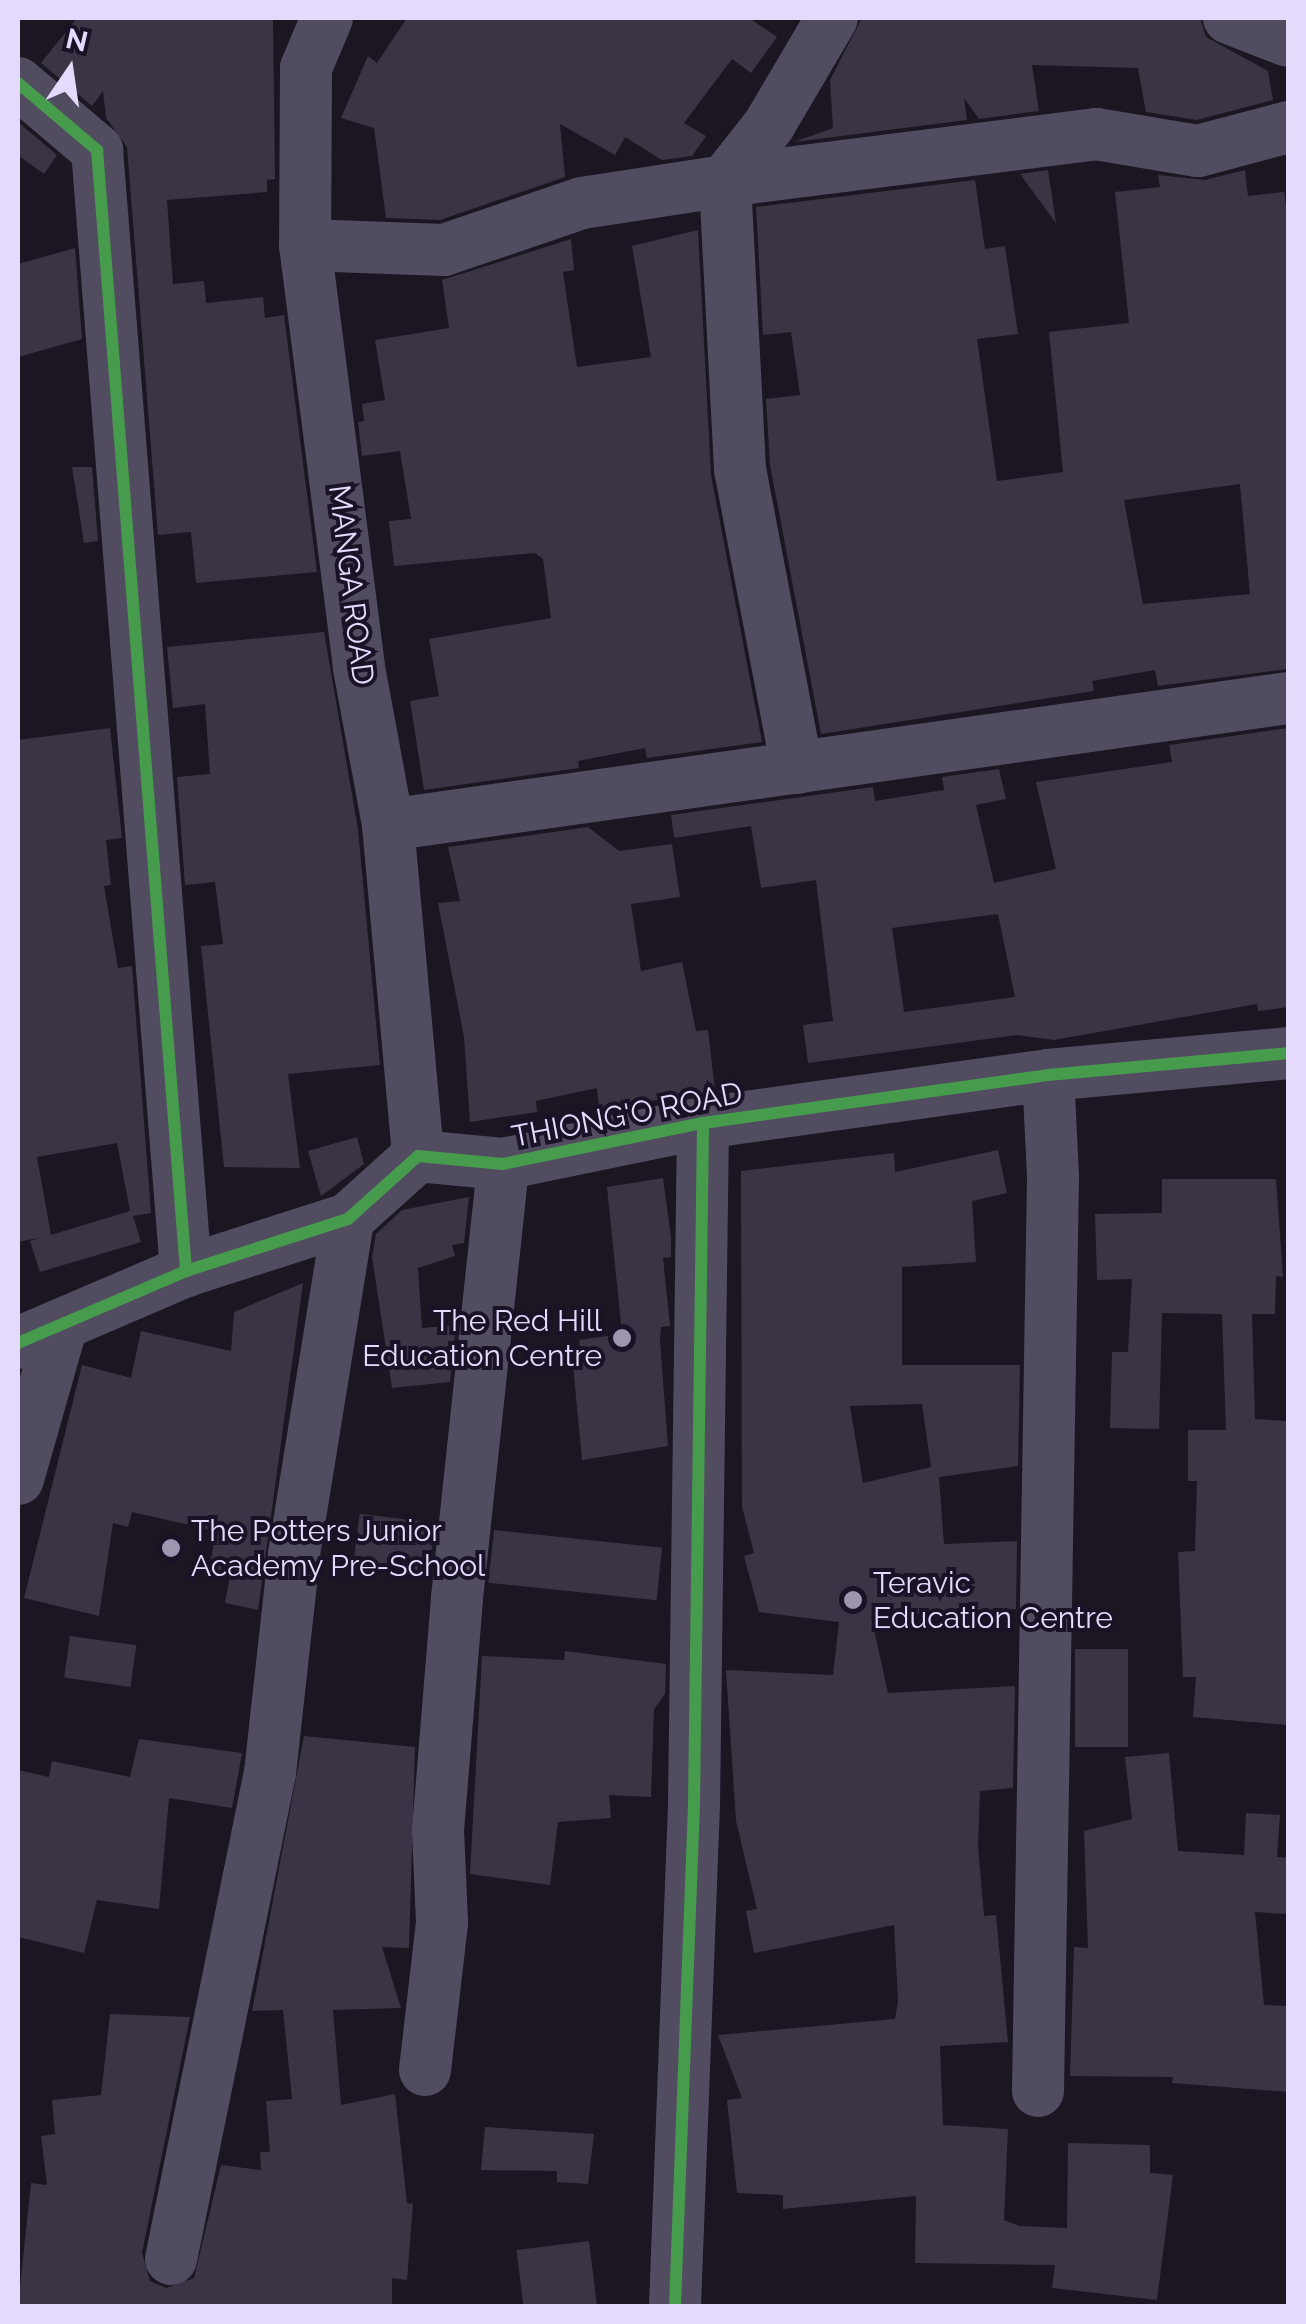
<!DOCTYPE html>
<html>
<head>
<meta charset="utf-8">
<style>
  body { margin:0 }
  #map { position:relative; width:1306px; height:2324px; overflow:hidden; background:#1b1622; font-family:Raleway,sans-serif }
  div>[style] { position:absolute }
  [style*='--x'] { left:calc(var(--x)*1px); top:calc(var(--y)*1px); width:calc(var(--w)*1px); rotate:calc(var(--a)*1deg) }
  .building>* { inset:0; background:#3b3444; transform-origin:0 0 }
  .minor>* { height:52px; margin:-26px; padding:0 26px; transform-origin:26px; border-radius:26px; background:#524c61 }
  .cycleway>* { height:12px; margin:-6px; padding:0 6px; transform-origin:6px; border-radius:6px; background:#469c4c }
  .dots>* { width:28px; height:28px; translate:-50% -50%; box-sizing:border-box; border:5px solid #1a1226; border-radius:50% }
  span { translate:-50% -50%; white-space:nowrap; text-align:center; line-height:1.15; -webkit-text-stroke:8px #1a1226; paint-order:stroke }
  .street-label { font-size:30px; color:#e6dafc }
  .poi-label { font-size:30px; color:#e6dafc }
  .right { translate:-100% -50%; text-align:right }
  .left { translate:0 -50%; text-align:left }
  .frame { position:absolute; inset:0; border:20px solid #e6dafc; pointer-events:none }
  .north { position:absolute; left:20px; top:20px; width:100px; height:100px; -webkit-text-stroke:8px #1a1226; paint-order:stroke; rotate:13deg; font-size:28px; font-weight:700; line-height:40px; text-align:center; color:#e6dafc }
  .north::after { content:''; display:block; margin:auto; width:35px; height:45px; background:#e6dafc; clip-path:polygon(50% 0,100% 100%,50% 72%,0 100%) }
</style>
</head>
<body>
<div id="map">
  <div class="building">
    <div style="clip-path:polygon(77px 18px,273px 18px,275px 179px,267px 180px,267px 192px,167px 200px,173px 284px,204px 281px,206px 303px,263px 297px,265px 318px,284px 315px,317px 572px,196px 583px,191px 532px,158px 535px,127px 147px,106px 118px,103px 91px,92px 106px,41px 63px)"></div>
    <div style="clip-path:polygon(407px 18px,749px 18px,777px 37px,751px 73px,732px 59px,684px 123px,706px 136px,692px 156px,662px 160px,625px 137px,615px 155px,560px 124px,565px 177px,440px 220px,386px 218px,374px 128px,341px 118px,368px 56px,377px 63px)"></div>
    <div style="clip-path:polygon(862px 18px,1200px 18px,1206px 37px,1268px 71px,1273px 100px,1197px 120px,1146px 112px,1138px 68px,1032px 65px,1039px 111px,979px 119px,964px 98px,967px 120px,794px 142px,833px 128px,830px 80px)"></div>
    <div style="clip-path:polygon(18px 122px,57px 155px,44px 174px,18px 155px)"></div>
    <div style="clip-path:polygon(1048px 170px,1056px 223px,1020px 174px)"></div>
    <div style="clip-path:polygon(evenodd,1245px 170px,1248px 196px,1284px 192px,1288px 220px,1288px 669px,1158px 686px,1155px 670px,1092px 681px,1094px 691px,821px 734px,770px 465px,766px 399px,800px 395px,791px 332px,763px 335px,756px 207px,975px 180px,985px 249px,1005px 246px,1018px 334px,977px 339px,997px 481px,1063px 472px,1049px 332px,1129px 323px,1115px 192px,1160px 187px,1158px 175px,1205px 180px,1245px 170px,1240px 484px,1250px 594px,1143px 604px,1124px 500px,1240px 484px)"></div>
    <div style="clip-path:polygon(698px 230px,711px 475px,762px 742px,647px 758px,645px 748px,578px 761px,579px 768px,424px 790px,410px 701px,439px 696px,429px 639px,551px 618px,543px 559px,535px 553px,394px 566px,389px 521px,411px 519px,400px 451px,362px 456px,358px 422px,364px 421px,362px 404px,385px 400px,375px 340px,449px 328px,442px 280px,571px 239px,574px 270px,563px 272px,577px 367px,651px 357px,632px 246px)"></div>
    <div style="clip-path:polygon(75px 248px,82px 339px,18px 357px,18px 264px)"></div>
    <div style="clip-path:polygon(72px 467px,92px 467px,98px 541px,84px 543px)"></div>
    <div style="clip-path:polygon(324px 632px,358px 829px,380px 1065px,288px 1074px,300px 1168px,224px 1167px,201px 946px,223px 944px,215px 882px,185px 885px,177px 777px,210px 774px,205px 704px,173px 708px,167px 647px)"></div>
    <div style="clip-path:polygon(evenodd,110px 728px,122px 838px,106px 840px,111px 885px,104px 886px,118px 968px,132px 966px,151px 1213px,133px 1216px,141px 1242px,40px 1272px,30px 1241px,43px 1237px,18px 1242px,18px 740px,110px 728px,117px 1143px,130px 1211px,51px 1235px,37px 1157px,117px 1143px)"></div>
    <div style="clip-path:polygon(evenodd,1288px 728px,1288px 1007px,1258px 1011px,1257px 1004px,1054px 1040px,1017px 1035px,808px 1063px,803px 1025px,833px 1021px,816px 880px,761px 888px,751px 826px,674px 838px,671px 815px,873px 787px,875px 801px,944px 790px,942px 777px,999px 769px,1006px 799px,976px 805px,994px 883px,1056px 869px,1036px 782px,1172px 762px,1169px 745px,1288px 728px,998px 914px,1015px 997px,904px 1012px,892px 928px,998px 914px)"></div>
    <div style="clip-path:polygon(588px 827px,619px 851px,672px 844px,680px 897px,631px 904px,641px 971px,682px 962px,696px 1031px,708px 1030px,715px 1091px,599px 1109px,597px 1088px,536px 1101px,537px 1112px,470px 1122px,464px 1037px,438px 903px,460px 901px,448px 847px)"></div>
    <div style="clip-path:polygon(357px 1137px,364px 1164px,321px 1196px,308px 1151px)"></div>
    <div style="clip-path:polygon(evenodd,998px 1150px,1007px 1193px,972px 1201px,976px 1262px,902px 1267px,902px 1365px,1020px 1365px,1018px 1466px,939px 1477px,944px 1544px,1017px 1541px,1016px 1609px,871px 1616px,888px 1693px,1015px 1686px,1013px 1788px,980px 1791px,978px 1846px,984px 1916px,996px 1915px,1008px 2042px,940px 2046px,943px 2125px,1008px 2129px,1004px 2220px,1019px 2226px,1067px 2228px,1068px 2143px,1150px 2145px,1150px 2173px,1173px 2175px,1157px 2300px,1052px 2288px,1055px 2265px,915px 2263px,916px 2196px,783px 2209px,783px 2195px,737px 2193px,727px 2100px,742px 2098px,718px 2035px,895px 2019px,898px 2001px,894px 1925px,754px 1953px,746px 1911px,757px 1909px,736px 1821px,726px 1670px,833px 1675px,839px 1622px,759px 1612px,744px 1556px,754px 1553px,742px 1507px,741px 1171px,894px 1153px,895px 1172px,998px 1150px,922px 1404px,931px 1467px,863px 1483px,850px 1406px,922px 1404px)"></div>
    <div style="clip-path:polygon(663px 1178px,671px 1237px,671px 1257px,663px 1258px,670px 1326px,661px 1327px,660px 1340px,668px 1446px,582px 1460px,572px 1355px,581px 1354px,579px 1340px,622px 1334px,607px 1187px)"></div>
    <div style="clip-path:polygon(1162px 1179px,1276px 1179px,1283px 1277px,1276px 1276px,1275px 1314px,1252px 1314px,1255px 1419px,1288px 1421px,1288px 1725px,1193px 1717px,1196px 1677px,1183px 1677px,1178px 1552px,1195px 1551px,1197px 1481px,1188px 1481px,1188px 1430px,1226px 1430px,1222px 1314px,1162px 1313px,1159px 1429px,1110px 1428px,1112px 1352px,1128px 1352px,1132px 1279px,1097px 1280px,1095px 1214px,1162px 1213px)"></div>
    <div style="clip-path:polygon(469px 1197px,464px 1243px,452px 1245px,455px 1256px,418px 1268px,422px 1328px,456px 1325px,450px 1382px,392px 1388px,372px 1257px,376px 1234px,402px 1210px)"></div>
    <div style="clip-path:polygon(303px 1283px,258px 1610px,225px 1603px,230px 1576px,209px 1571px,216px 1531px,132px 1512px,128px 1527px,113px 1523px,99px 1616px,24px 1598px,82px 1365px,131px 1378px,141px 1331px,231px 1351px,234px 1312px)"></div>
    <div style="left:435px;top:1523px;width:52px;height:76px;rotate:97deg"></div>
    <div style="left:494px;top:1530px;width:169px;height:53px;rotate:6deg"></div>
    <div style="left:70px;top:1636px;width:67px;height:42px;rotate:8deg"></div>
    <div style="left:1128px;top:1649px;width:98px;height:53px;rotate:90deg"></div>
    <div style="clip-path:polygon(565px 1651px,666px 1664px,665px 1694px,654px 1709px,651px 1797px,609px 1795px,611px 1818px,558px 1822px,550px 1885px,470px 1874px,482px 1656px,564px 1660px)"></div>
    <div style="clip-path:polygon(304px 1736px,415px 1747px,409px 1948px,382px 1947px,401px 2008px,333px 2010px,341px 2105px,395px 2094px,407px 2203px,413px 2204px,407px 2280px,392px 2278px,392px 2306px,18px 2306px,31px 2183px,47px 2185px,41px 2136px,55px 2134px,52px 2100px,101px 2095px,110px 2014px,190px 2017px,142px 2253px,150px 2281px,166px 2288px,194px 2278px,221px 2165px,261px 2170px,260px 2152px,270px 2152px,266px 2101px,292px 2099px,283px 2010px,252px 2011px)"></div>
    <div style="clip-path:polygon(139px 1739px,242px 1753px,232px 1808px,169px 1798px,159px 1909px,97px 1900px,84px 1953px,18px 1937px,18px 1770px,49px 1777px,52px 1761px,130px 1777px)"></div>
    <div style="clip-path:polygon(1169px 1753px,1178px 1851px,1244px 1855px,1246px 1813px,1280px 1815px,1277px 1857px,1288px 1858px,1288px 1914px,1255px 1912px,1264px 2005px,1288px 2006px,1288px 2092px,1172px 2083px,1173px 2077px,1070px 2076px,1074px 1947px,1088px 1948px,1084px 1831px,1132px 1819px,1125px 1757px)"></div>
    <div style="clip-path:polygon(485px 2127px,594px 2134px,588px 2184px,557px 2182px,557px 2171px,481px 2170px)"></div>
    <div style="left:589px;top:2241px;width:65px;height:73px;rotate:83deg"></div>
  </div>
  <div class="minor">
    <div style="--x:327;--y:18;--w:54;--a:112.8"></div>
    <div style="--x:306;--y:68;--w:177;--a:90.3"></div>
    <div style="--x:305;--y:245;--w:426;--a:82.7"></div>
    <div style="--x:359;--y:668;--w:160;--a:79.5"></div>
    <div style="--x:388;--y:825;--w:332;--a:84.8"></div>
    <div style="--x:1229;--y:18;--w:63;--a:21.3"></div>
    <div style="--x:18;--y:83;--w:104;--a:40.3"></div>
    <div style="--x:97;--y:150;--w:1125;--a:85.46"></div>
    <div style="--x:305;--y:245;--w:139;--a:2.1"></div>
    <div style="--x:444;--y:250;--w:146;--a:-18.8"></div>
    <div style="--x:582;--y:203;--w:145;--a:-8.7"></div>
    <div style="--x:725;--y:181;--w:374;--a:-7.2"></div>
    <div style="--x:1096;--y:134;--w:103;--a:9.5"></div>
    <div style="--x:1198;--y:151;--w:93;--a:-14.9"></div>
    <div style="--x:797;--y:768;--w:304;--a:-100.8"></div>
    <div style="--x:740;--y:469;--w:288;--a:-93"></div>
    <div style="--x:725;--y:181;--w:71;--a:-51.8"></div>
    <div style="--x:769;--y:125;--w:124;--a:-59.5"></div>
    <div style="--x:388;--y:825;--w:909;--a:-8.03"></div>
    <div style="--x:18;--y:1343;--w:183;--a:-23.2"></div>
    <div style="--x:186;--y:1271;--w:170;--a:-17.8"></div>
    <div style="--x:348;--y:1219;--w:94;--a:-42"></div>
    <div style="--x:418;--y:1156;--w:85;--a:5.4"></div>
    <div style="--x:503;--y:1164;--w:204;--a:-11.6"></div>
    <div style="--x:703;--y:1123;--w:348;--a:-7.9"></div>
    <div style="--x:1048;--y:1075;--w:241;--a:-5.2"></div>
    <div style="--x:18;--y:1479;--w:160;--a:-74.1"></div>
    <div style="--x:425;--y:2070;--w:149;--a:-83.4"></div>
    <div style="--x:442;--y:1922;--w:92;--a:-92.5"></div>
    <div style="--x:438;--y:1830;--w:233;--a:-85.3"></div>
    <div style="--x:457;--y:1598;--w:436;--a:-83.9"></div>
    <div style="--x:1038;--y:2091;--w:915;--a:-89.06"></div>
    <div style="--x:1053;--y:1176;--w:101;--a:-92.8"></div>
    <div style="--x:171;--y:2259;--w:496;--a:-78.5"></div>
    <div style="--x:270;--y:1773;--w:220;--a:-83.7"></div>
    <div style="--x:294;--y:1554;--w:339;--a:-80.8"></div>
    <div style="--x:675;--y:2306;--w:502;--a:-87.83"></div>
    <div style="--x:694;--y:1804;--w:681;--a:-89.24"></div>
  </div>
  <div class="cycleway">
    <div style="--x:18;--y:83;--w:104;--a:40.3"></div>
    <div style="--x:97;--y:150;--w:1125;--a:85.46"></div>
    <div style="--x:18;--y:1343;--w:183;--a:-23.2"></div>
    <div style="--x:186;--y:1271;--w:170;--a:-17.8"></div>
    <div style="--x:348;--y:1219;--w:94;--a:-42"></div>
    <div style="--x:418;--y:1156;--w:85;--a:5.4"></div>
    <div style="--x:503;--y:1164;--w:204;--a:-11.6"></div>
    <div style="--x:703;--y:1123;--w:348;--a:-7.9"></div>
    <div style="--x:1048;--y:1075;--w:241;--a:-5.2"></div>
    <div style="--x:675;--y:2306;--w:502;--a:-87.83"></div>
    <div style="--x:694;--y:1804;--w:681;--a:-89.24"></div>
  </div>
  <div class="dots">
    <div style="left:622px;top:1338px;background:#9f95b0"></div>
    <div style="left:171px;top:1548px;background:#9f95b0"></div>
    <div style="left:853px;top:1600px;background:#9f95b0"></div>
  </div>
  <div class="street-label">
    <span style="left:351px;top:585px;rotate:83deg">MANGA ROAD</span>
    <span style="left:627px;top:1115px;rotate:-11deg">THIONG'O ROAD</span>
  </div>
  <div class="poi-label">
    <span class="right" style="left:602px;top:1338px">The Red Hill<br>Education Centre</span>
    <span class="left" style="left:191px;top:1548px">The Potters Junior<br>Academy Pre-School</span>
    <span class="left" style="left:873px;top:1600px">Teravic<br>Education Centre</span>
  </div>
  <div class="frame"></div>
  <div class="north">N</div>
</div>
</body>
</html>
